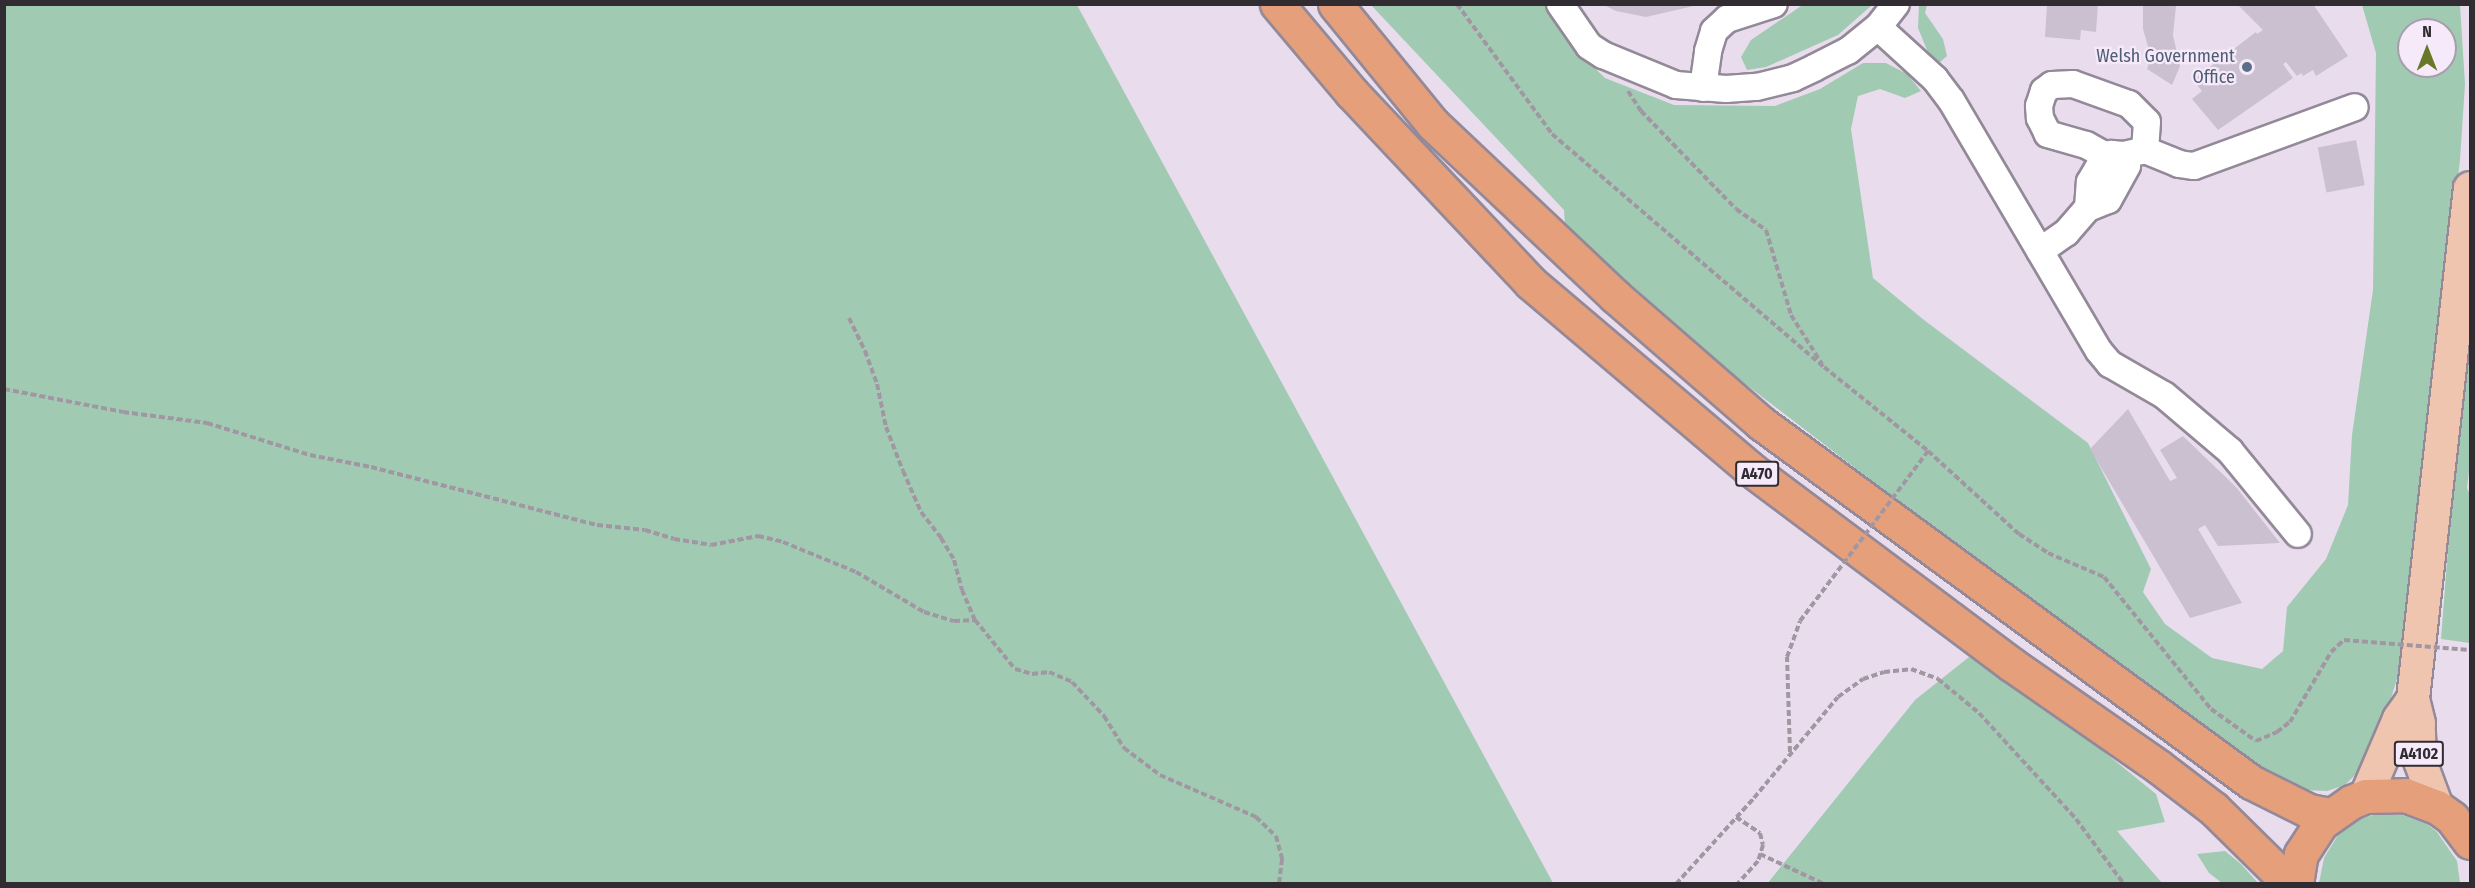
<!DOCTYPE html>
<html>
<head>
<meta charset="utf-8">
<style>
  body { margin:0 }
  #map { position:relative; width:2475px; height:888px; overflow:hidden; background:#e9dded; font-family:"Fira Sans Condensed",sans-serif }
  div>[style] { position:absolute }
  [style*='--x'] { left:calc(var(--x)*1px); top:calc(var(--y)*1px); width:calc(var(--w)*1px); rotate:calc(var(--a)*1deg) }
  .green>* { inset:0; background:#a1cab3 }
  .building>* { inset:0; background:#cbc0cf; transform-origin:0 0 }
  .path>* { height:4px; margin-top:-2px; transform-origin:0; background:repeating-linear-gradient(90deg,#a097a3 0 6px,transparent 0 9px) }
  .roads { filter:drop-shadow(2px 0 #938998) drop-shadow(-2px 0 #938998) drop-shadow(0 2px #938998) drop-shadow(0 -2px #938998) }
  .minor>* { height:26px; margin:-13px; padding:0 13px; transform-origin:13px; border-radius:13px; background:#fff }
  .major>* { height:32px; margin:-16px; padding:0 16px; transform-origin:16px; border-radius:16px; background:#efc5b0 }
  .highway>* { height:33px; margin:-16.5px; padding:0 16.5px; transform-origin:16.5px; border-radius:16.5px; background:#e59f7b }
  .path-bridge>* { height:4px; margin-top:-2px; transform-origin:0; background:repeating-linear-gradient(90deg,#a097a3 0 6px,transparent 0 9px) }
  .dots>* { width:16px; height:16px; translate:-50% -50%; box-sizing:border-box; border:3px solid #f6eafa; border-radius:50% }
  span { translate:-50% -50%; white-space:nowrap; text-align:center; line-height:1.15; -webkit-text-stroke:4.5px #f6eafa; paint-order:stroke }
  .shield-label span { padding:2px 4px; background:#f6eafa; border:2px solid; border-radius:4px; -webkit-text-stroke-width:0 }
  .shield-label { font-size:16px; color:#302c32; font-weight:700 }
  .service-label { font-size:18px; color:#4e5e75 }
  .right { translate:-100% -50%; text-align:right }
  .frame { position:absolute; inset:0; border:6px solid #302c32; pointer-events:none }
  .north { position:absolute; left:2397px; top:18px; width:60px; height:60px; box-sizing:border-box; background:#f6eafa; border:2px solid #a79eaa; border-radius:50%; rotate:0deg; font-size:16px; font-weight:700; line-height:24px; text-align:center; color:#302c32 }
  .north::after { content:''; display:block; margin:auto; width:21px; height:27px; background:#677826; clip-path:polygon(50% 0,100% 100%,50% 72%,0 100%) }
</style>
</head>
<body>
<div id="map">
  <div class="green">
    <div style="clip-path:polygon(1804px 4px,1872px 5px,1838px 35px,1766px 67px,1747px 70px,1741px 57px,1751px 40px)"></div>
    <div style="clip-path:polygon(1077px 5px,1553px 883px,5px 883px,5px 5px)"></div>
    <div style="clip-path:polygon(evenodd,1371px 5px,1545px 5px,1567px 41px,1605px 78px,1674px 105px,1775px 106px,1820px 89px,1863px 63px,1886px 63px,1907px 74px,1921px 91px,1905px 98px,1880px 89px,1858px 96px,1851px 129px,1873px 278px,1924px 320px,2088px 443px,2151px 569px,2143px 592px,2165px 624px,2212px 658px,2262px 669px,2283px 651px,2287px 607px,2326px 559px,2348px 505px,2352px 435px,2373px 290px,2376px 53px,2362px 5px,2460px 5px,2465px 84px,2460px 160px,2404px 656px,2378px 741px,2363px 767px,2345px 785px,2327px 791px,2306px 790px,2279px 778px,2247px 758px,1995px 575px,1731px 373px,1565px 226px,1564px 210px,1371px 5px,2409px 30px,2445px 30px,2445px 66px,2409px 66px,2409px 30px)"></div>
    <div style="clip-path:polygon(1919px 5px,1927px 5px,1925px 13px,1943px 39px,1947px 56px,1939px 63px,1929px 55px,1918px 28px)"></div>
    <div style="clip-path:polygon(2470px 341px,2470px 462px,2467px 488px,2470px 495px,2470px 643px,2441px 639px,2450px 522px)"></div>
    <div style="clip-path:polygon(1969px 657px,2045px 704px,2156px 794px,2165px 822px,2117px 831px,2162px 883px,1767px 884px,1915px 700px)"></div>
    <div style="clip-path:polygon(2373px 815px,2402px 815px,2427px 824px,2437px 832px,2457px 861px,2460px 883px,2319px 883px,2324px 858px,2338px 835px,2361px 819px)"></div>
    <div style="clip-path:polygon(2225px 851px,2241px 864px,2258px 883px,2222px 883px,2209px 873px,2197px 854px)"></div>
  </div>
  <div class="building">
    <div style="clip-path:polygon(2047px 4px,2098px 4px,2096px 32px,2081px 30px,2080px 40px,2045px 37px)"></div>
    <div style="clip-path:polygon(2237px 4px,2313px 4px,2348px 56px,2316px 76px,2313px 70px,2303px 76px,2301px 73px,2297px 76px,2286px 62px,2283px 64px,2293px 78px,2218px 130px,2192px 99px,2202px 91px,2193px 80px,2256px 32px,2257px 34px,2263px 30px)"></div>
    <div style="clip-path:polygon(1604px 5px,1698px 5px,1646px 17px,1616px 11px)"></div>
    <div style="clip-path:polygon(2143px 5px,2176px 6px,2173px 35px,2180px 66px,2172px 85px,2147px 69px,2151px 57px,2143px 29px)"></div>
    <div style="left:2356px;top:140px;width:46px;height:39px;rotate:79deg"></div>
    <div style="clip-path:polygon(2128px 409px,2170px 481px,2177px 478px,2160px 450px,2183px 436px,2236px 487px,2280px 543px,2218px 546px,2205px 525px,2198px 529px,2242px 603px,2190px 618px,2090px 449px)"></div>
  </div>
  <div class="path">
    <div style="--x:1457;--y:4;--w:161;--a:53.8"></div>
    <div style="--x:1552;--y:134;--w:358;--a:40.6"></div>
    <div style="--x:1824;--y:367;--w:134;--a:38.9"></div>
    <div style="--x:1928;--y:451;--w:123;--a:42.4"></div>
    <div style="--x:2019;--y:534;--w:35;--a:33"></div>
    <div style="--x:2048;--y:553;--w:61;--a:23.2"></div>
    <div style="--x:2104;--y:577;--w:170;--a:51"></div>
    <div style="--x:2211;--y:709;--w:55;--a:35.4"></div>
    <div style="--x:2256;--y:741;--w:23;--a:-23"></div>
    <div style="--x:2277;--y:732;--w:16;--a:-38"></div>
    <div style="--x:2290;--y:722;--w:81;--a:-59.6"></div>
    <div style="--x:2331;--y:652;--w:18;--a:-43"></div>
    <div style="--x:1628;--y:91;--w:24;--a:57"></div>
    <div style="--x:1641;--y:111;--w:136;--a:45.9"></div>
    <div style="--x:1736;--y:209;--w:37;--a:35"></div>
    <div style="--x:1766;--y:230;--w:89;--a:73.6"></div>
    <div style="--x:1791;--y:315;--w:58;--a:57.7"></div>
    <div style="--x:849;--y:318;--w:37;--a:64"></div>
    <div style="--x:865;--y:351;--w:35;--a:70"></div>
    <div style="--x:877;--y:384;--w:44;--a:78.2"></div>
    <div style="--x:886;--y:427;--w:47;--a:68.9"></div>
    <div style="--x:903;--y:471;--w:45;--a:66.3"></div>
    <div style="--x:921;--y:512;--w:33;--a:52"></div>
    <div style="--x:941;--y:538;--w:26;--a:59"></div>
    <div style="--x:954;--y:560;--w:31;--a:75"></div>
    <div style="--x:962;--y:590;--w:33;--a:67"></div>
    <div style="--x:975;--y:620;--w:63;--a:50.8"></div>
    <div style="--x:1015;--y:669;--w:18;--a:16"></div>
    <div style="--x:1032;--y:674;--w:17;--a:-7"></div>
    <div style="--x:1049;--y:672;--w:25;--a:23"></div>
    <div style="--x:1072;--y:682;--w:47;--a:46.7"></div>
    <div style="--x:1104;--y:716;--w:38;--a:58"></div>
    <div style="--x:1124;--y:748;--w:45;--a:36.9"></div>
    <div style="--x:1160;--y:775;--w:105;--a:23.6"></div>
    <div style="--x:1256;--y:817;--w:28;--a:44"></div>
    <div style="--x:1276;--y:836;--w:24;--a:75"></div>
    <div style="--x:1282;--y:859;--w:25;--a:97"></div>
    <div style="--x:4;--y:389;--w:121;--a:10.9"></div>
    <div style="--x:123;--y:412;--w:85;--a:7.5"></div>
    <div style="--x:207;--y:423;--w:108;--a:17.3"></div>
    <div style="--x:310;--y:455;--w:62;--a:11.1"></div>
    <div style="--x:371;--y:467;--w:233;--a:14.4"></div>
    <div style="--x:597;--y:525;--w:48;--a:5.9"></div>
    <div style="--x:645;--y:530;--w:30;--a:17"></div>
    <div style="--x:674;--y:539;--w:37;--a:9"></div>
    <div style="--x:711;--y:545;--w:48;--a:-10.8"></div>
    <div style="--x:758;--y:536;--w:26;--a:13"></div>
    <div style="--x:783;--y:542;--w:79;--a:22.3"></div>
    <div style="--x:856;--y:572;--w:79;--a:30.5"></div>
    <div style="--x:924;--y:612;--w:31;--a:17"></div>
    <div style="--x:954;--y:621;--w:21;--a:-3"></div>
    <div style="--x:1790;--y:752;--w:95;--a:-91.8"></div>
    <div style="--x:1787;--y:657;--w:38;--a:-70"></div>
    <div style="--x:1736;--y:817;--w:29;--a:34"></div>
    <div style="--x:1760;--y:833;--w:12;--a:76"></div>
    <div style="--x:1763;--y:845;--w:17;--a:107"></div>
    <div style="--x:1758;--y:861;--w:31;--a:132"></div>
    <div style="--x:1760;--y:854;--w:71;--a:25.1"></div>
    <div style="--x:1676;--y:884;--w:116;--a:-47.8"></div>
    <div style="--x:1754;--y:798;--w:131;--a:-50.3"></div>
    <div style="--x:1838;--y:697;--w:31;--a:-36"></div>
    <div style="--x:1863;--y:679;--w:22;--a:-18"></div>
    <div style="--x:1884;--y:672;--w:27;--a:-6"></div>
    <div style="--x:1911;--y:669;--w:29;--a:20"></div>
    <div style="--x:1938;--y:679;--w:53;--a:39.7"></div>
    <div style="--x:1979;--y:713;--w:144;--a:47.5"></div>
    <div style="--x:2076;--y:819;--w:81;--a:53.6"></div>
  </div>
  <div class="roads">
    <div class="minor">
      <div style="--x:1560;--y:4;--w:51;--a:55.4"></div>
      <div style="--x:1589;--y:46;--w:17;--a:33"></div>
      <div style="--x:1603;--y:55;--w:79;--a:22.3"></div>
      <div style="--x:1676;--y:85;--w:50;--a:4.6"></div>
      <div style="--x:1726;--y:89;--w:31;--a:-4"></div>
      <div style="--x:1757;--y:87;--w:37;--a:-14"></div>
      <div style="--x:1793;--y:78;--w:23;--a:-25"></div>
      <div style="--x:1814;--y:68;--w:38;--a:-27"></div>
      <div style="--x:1848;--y:51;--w:38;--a:-39"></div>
      <div style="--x:1878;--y:27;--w:29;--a:-52"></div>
      <div style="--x:1878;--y:27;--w:77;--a:42.4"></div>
      <div style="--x:1935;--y:79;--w:26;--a:53"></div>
      <div style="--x:1951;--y:100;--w:291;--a:59.5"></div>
      <div style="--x:2099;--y:351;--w:17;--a:50"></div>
      <div style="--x:2110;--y:364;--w:62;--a:29.9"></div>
      <div style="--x:2164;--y:395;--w:87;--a:40.3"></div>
      <div style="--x:2230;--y:451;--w:107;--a:50.7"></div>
      <div style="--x:1703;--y:88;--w:37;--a:-82"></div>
      <div style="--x:1708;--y:51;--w:21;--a:-73"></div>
      <div style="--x:1714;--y:31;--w:18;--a:-43"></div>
      <div style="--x:1727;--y:19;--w:49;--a:-17.7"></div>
      <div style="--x:2111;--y:154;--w:13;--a:4"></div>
      <div style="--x:2124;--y:155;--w:11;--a:75"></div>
      <div style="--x:2127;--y:166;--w:39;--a:119"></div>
      <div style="--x:2108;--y:200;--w:22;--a:158"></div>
      <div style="--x:2088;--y:208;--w:26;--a:-86"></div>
      <div style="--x:2090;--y:182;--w:20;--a:-60"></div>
      <div style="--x:2100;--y:165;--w:16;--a:-45"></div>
      <div style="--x:2124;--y:155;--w:22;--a:-13"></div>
      <div style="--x:2145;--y:150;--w:37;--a:22"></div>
      <div style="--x:2179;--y:164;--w:15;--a:8"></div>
      <div style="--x:2194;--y:166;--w:171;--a:-20.1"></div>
      <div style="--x:2108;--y:157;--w:25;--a:-151"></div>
      <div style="--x:2086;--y:145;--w:40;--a:-164"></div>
      <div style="--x:2048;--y:134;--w:18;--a:-117"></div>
      <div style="--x:2040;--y:118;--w:12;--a:-95"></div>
      <div style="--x:2039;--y:106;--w:16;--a:-72"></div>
      <div style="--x:2044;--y:91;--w:10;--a:-37"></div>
      <div style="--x:2052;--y:85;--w:21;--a:-3"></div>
      <div style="--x:2073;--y:84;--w:59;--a:19.7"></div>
      <div style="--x:2129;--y:104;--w:25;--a:45"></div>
      <div style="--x:2147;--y:122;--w:28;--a:94"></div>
      <div style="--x:2040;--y:251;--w:32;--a:-35"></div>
      <div style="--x:2066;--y:233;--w:33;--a:-49"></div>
    </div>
    <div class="major">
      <div style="--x:2366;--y:796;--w:84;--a:-66.8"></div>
      <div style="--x:2399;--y:719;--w:24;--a:-55"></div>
      <div style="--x:2437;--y:807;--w:49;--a:-110.3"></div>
      <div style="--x:2420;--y:761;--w:38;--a:-92"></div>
      <div style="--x:2419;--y:723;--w:25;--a:-104"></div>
      <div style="--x:2413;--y:699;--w:514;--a:-83.64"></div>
    </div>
    <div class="highway">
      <div style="--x:1277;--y:4;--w:115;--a:49.9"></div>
      <div style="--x:1351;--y:92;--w:262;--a:46.7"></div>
      <div style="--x:1531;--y:283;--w:286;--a:40.3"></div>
      <div style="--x:1749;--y:468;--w:327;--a:36.8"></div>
      <div style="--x:2011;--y:664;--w:180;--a:34.8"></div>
      <div style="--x:2159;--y:767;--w:69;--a:37.4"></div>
      <div style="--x:2214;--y:809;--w:107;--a:44.6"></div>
      <div style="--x:1335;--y:4;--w:155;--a:50.8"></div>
      <div style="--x:1433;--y:124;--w:250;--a:43.4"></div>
      <div style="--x:1615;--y:296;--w:194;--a:41"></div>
      <div style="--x:1761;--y:423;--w:607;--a:36.23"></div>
      <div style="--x:2251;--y:782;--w:65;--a:26.6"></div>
      <div style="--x:2309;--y:811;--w:20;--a:11"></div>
      <div style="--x:2296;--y:884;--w:30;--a:-81"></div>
      <div style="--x:2301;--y:854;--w:37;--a:-57"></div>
      <div style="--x:2321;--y:823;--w:37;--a:-35"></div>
      <div style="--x:2351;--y:802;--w:16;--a:-22"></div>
      <div style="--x:2366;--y:796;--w:39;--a:-1"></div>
      <div style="--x:2405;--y:795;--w:34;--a:21"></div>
      <div style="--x:2437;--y:807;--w:19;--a:36"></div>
      <div style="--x:2452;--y:818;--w:30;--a:53"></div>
    </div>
  </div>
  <div class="path-bridge">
    <div style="--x:1800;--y:621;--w:213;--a:-53"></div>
    <div style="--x:2344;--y:640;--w:126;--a:4.5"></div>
  </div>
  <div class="dots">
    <div style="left:2247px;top:67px;background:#5c6f8a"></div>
  </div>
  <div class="shield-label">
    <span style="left:1757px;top:474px">A470</span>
    <span style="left:2419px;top:754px">A4102</span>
  </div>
  <div class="service-label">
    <span class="right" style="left:2235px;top:67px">Welsh Government<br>Office</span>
  </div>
  <div class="frame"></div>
  <div class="north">N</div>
</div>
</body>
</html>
